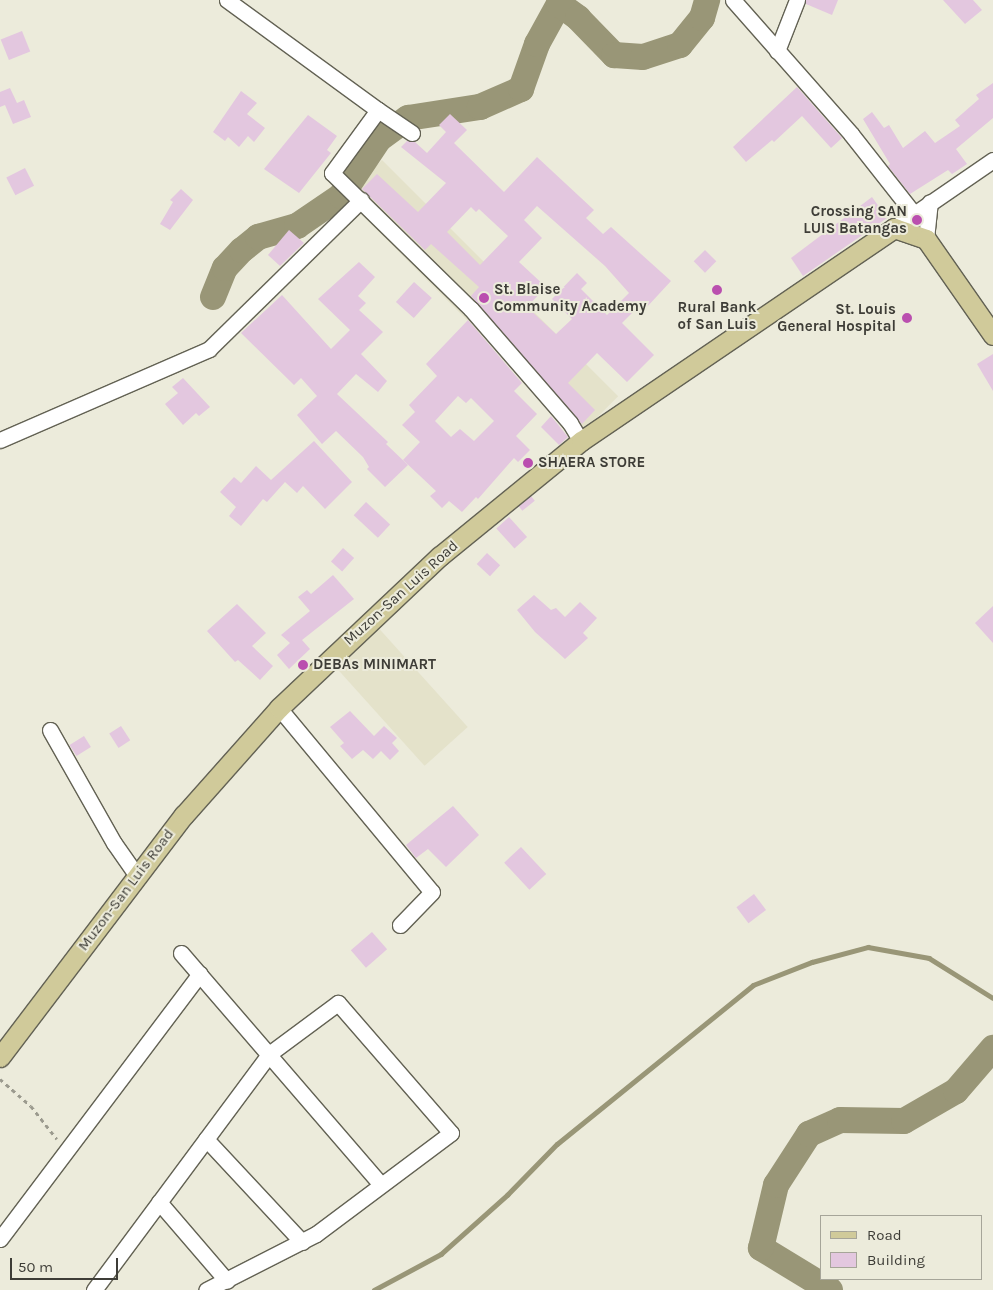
<!DOCTYPE html>
<html>
<head>
<meta charset="utf-8">
<style>
  body { margin:0 }
  #map { position:relative; width:993px; height:1290px; overflow:hidden; background:#ecebdb; font-family:Karla,sans-serif }
  div>[style] { position:absolute }
  [style*='--x'] { left:calc(var(--x)*1px); top:calc(var(--y)*1px); width:calc(var(--w)*1px); rotate:calc(var(--a)*1deg) }
  .built>* { inset:0; background:#e4e2ca; transform-origin:0 0 }
  .stream>* { height:4.5px; margin:-2.25px; padding:0 2.25px; transform-origin:2.25px; border-radius:2.25px; background:#999677 }
  .river>* { height:26px; margin:-13px; padding:0 13px; transform-origin:13px; border-radius:13px; background:#999677 }
  .building>* { inset:0; background:#e3c7df; transform-origin:0 0 }
  .path>* { height:2.5px; margin-top:-1.25px; transform-origin:0; background:repeating-linear-gradient(90deg,#9b9a8e 0 4px,transparent 0 8px) }
  .roads { filter:drop-shadow(1px 0 #636254) drop-shadow(-1px 0 #636254) drop-shadow(0 1px #636254) drop-shadow(0 -1px #636254) }
  .minor>* { height:15px; margin:-7.5px; padding:0 7.5px; transform-origin:7.5px; border-radius:7.5px; background:#fff }
  .major>* { height:19px; margin:-9.5px; padding:0 9.5px; transform-origin:9.5px; border-radius:9.5px; background:#d0ca9a }
  .dots>* { width:14px; height:14px; translate:-50% -50%; box-sizing:border-box; border:2px solid #ecebdb; border-radius:50% }
  span { translate:-50% -50%; white-space:nowrap; text-align:center; line-height:1.15; -webkit-text-stroke:4px #ecebdb; paint-order:stroke }
  .poi-label { font-size:15px; color:#3e3d37; font-weight:700 }
  .right { translate:-100% -50%; text-align:right }
  .left { translate:0 -50%; text-align:left }
  .street-label { font-size:15px; color:#3e3d37 }
  .legend { position:absolute; left:820px; top:1215px; width:162px; height:65px; box-sizing:border-box; background:#ecebdb; border:1px solid #a6a599; margin:0; padding:6px 9px; list-style:none; font-size:15px; color:#3e3d37 }
  .legend li { display:flex; align-items:center; gap:10px; height:25px }
  .legend b { width:25px; border:1px solid #a6a599 }
  .scale { position:absolute; left:10px; top:1258px; width:108px; height:22px; box-sizing:border-box; border:2px solid #3e3d37; border-top:0; padding-left:6px; font-size:15px; line-height:18px; white-space:nowrap; color:#3e3d37; -webkit-text-stroke:4px #ecebdb; paint-order:stroke }
</style>
</head>
<body>
<div id="map">
  <div class="built">
    <div style="left:382px;top:160px;width:334px;height:53px;rotate:45deg"></div>
    <div style="left:374px;top:623px;width:140px;height:58px;rotate:48deg"></div>
  </div>
  <div class="stream">
    <div style="--x:374;--y:1290;--w:76;--a:-28.2"></div>
    <div style="--x:441;--y:1254;--w:89;--a:-41.8"></div>
    <div style="--x:507;--y:1195;--w:71;--a:-45.6"></div>
    <div style="--x:557;--y:1144;--w:252;--a:-39"></div>
    <div style="--x:753;--y:985;--w:63;--a:-21.3"></div>
    <div style="--x:812;--y:962;--w:58;--a:-15"></div>
    <div style="--x:868;--y:947;--w:62;--a:10.2"></div>
    <div style="--x:929;--y:958;--w:75;--a:32"></div>
  </div>
  <div class="river">
    <div style="--x:213;--y:297;--w:31;--a:-68"></div>
    <div style="--x:225;--y:268;--w:25;--a:-47"></div>
    <div style="--x:242;--y:250;--w:21;--a:-39"></div>
    <div style="--x:258;--y:237;--w:41;--a:-15.8"></div>
    <div style="--x:297;--y:226;--w:53;--a:-34.3"></div>
    <div style="--x:341;--y:196;--w:69;--a:-56.3"></div>
    <div style="--x:379;--y:139;--w:36;--a:-36"></div>
    <div style="--x:408;--y:118;--w:73;--a:-8.7"></div>
    <div style="--x:480;--y:107;--w:45;--a:-23.7"></div>
    <div style="--x:521;--y:89;--w:48;--a:-70.4"></div>
    <div style="--x:537;--y:44;--w:46;--a:-61.2"></div>
    <div style="--x:559;--y:4;--w:24;--a:36"></div>
    <div style="--x:578;--y:18;--w:52;--a:45.8"></div>
    <div style="--x:614;--y:55;--w:29;--a:4"></div>
    <div style="--x:643;--y:57;--w:39;--a:-18"></div>
    <div style="--x:680;--y:45;--w:35;--a:-51"></div>
    <div style="--x:702;--y:18;--w:19;--a:-74"></div>
    <div style="--x:830;--y:1290;--w:81;--a:-148.7"></div>
    <div style="--x:761;--y:1248;--w:65;--a:-76.6"></div>
    <div style="--x:776;--y:1185;--w:61;--a:-57.1"></div>
    <div style="--x:809;--y:1134;--w:34;--a:-24"></div>
    <div style="--x:840;--y:1120;--w:64;--a:0.9"></div>
    <div style="--x:904;--y:1121;--w:60;--a:-30"></div>
    <div style="--x:956;--y:1091;--w:57;--a:-49.3"></div>
  </div>
  <div class="building">
    <div style="clip-path:polygon(806px 0,838px 0,832px 15px,806px 4px)"></div>
    <div style="clip-path:polygon(943px 0,973px 0,982px 10px,965px 24px)"></div>
    <div style="left:22px;top:31px;width:22px;height:23px;rotate:68deg"></div>
    <div style="clip-path:polygon(993px 83px,993px 118px,956px 149px,967px 164px,952px 174px,948px 170px,910px 194px,888px 166px,890px 164px,863px 119px,872px 112px,884px 128px,889px 125px,903px 148px,925px 131px,935px 143px,960px 126px,955px 120px,979px 99px,976px 95px)"></div>
    <div style="clip-path:polygon(797px 87px,842px 138px,831px 148px,802px 116px,774px 142px,772px 140px,746px 162px,733px 147px)"></div>
    <div style="clip-path:polygon(10px 88px,17px 103px,24px 100px,31px 117px,13px 124px,5px 105px,0 107px,0 92px)"></div>
    <div style="clip-path:polygon(241px 91px,257px 103px,247px 114px,265px 128px,254px 142px,248px 136px,239px 147px,228px 137px,225px 141px,213px 132px)"></div>
    <div style="clip-path:polygon(evenodd,450px 114px,467px 130px,454px 143px,504px 192px,537px 157px,594px 210px,586px 218px,603px 234px,611px 227px,671px 281px,646px 308px,641px 304px,622px 323px,654px 355px,627px 382px,597px 353px,568px 383px,595px 410px,582px 424px,471px 296px,479px 287px,431px 244px,425px 250px,362px 189px,377px 174px,418px 212px,446px 183px,401px 147px,407px 141px,415px 142px,427px 153px,446px 132px,439px 125px,450px 114px,537px 206px,605px 266px,629px 293px,607px 315px,581px 289px,587px 283px,577px 273px,552px 299px,572px 319px,556px 334px,527px 307px,546px 287px,519px 262px,542px 238px,524px 220px,537px 206px,450px 114px,471px 207px,476px 212px,479px 209px,508px 236px,480px 265px,447px 232px,471px 207px)"></div>
    <div style="clip-path:polygon(308px 115px,337px 136px,327px 150px,331px 153px,299px 193px,264px 169px)"></div>
    <div style="left:25px;top:168px;width:20px;height:21px;rotate:63deg"></div>
    <div style="clip-path:polygon(181px 189px,193px 200px,170px 230px,160px 224px,173px 202px,170px 200px)"></div>
    <div style="clip-path:polygon(872px 197px,887px 218px,803px 276px,791px 258px)"></div>
    <div style="clip-path:polygon(289px 230px,304px 243px,280px 266px,268px 255px)"></div>
    <div style="left:705px;top:250px;width:16px;height:16px;rotate:45deg"></div>
    <div style="clip-path:polygon(359px 262px,375px 277px,358px 296px,366px 303px,359px 310px,383px 332px,361px 354px,387px 381px,378px 392px,356px 374px,337px 394px,388px 442px,386px 444px,408px 465px,385px 487px,367px 469px,369px 467px,363px 457px,336px 431px,322px 444px,297px 415px,317px 396px,301px 378px,294px 385px,241px 333px,282px 295px,331px 349px,350px 330px,318px 299px)"></div>
    <div style="left:414px;top:282px;width:24px;height:27px;rotate:42deg"></div>
    <div style="clip-path:polygon(evenodd,468px 320px,522px 383px,514px 391px,537px 414px,516px 436px,530px 450px,518px 462px,514px 458px,478px 499px,476px 497px,462px 512px,449px 501px,442px 508px,430px 496px,436px 491px,403px 460px,420px 442px,402px 425px,415px 412px,409px 405px,437px 376px,426px 364px,468px 320px,458px 396px,466px 403px,471px 398px,494px 421px,474px 441px,460px 429px,451px 437px,435px 421px,458px 396px)"></div>
    <div style="clip-path:polygon(993px 354px,993px 391px,977px 364px)"></div>
    <div style="clip-path:polygon(183px 378px,210px 407px,199px 416px,196px 413px,183px 425px,165px 404px,178px 393px,172px 387px)"></div>
    <div style="clip-path:polygon(551px 416px,568px 437px,559px 445px,541px 427px)"></div>
    <div style="clip-path:polygon(314px 441px,352px 482px,325px 509px,303px 486px,297px 493px,285px 482px,267px 502px,263px 499px,241px 526px,229px 516px,236px 507px,220px 492px,234px 477px,241px 483px,256px 466px,271px 480px)"></div>
    <div style="left:531px;top:496px;width:6px;height:16px;rotate:51deg"></div>
    <div style="left:366px;top:502px;width:33px;height:18px;rotate:43deg"></div>
    <div style="left:509px;top:517px;width:27px;height:17px;rotate:48deg"></div>
    <div style="left:343px;top:548px;width:15px;height:18px;rotate:42deg"></div>
    <div style="left:487px;top:553px;width:18px;height:15px;rotate:43deg"></div>
    <div style="clip-path:polygon(333px 575px,354px 599px,302px 640px,310px 649px,289px 669px,277px 655px,290px 643px,281px 635px,310px 611px,298px 597px,307px 590px,311px 594px)"></div>
    <div style="clip-path:polygon(534px 595px,551px 610px,556px 608px,565px 617px,580px 602px,597px 618px,583px 633px,588px 638px,565px 659px,535px 632px,517px 610px)"></div>
    <div style="clip-path:polygon(237px 604px,266px 633px,252px 646px,273px 666px,260px 680px,238px 660px,235px 662px,207px 631px)"></div>
    <div style="clip-path:polygon(993px 606px,993px 643px,975px 623px)"></div>
    <div style="clip-path:polygon(350px 711px,374px 736px,384px 726px,397px 738px,392px 743px,399px 751px,390px 760px,381px 751px,373px 759px,363px 750px,352px 759px,340px 746px,344px 743px,330px 727px)"></div>
    <div style="left:121px;top:726px;width:17px;height:14px;rotate:57deg"></div>
    <div style="left:84px;top:736px;width:13px;height:17px;rotate:58deg"></div>
    <div style="clip-path:polygon(453px 806px,479px 835px,446px 867px,428px 849px,416px 858px,406px 845px)"></div>
    <div style="left:521px;top:847px;width:37px;height:23px;rotate:47deg"></div>
    <div style="left:754px;top:894px;width:20px;height:22px;rotate:53deg"></div>
    <div style="left:372px;top:932px;width:23px;height:28px;rotate:49deg"></div>
  </div>
  <div class="path">
    <div style="--x:0;--y:1079;--w:41;--a:41.1"></div>
    <div style="--x:31;--y:1106;--w:42;--a:51.8"></div>
  </div>
  <div class="roads">
    <div class="minor">
      <div style="--x:227;--y:0;--w:187;--a:36.1"></div>
      <div style="--x:378;--y:110;--w:78;--a:126.1"></div>
      <div style="--x:332;--y:173;--w:194;--a:44.4"></div>
      <div style="--x:471;--y:309;--w:151;--a:49"></div>
      <div style="--x:570;--y:423;--w:21;--a:59"></div>
      <div style="--x:733;--y:0;--w:179;--a:48.6"></div>
      <div style="--x:851;--y:134;--w:102;--a:51.8"></div>
      <div style="--x:777;--y:51;--w:55;--a:-68.6"></div>
      <div style="--x:378;--y:110;--w:41;--a:34.1"></div>
      <div style="--x:894;--y:228;--w:120;--a:-34.5"></div>
      <div style="--x:926;--y:239;--w:37;--a:-84"></div>
      <div style="--x:0;--y:440;--w:228;--a:-23.5"></div>
      <div style="--x:209;--y:349;--w:213;--a:-44.4"></div>
      <div style="--x:279;--y:708;--w:239;--a:50.3"></div>
      <div style="--x:432;--y:892;--w:46;--a:134.1"></div>
      <div style="--x:50;--y:730;--w:130;--a:60.5"></div>
      <div style="--x:114;--y:843;--w:38;--a:55"></div>
      <div style="--x:181;--y:953;--w:306;--a:49.2"></div>
      <div style="--x:206;--y:1139;--w:141;--a:47"></div>
      <div style="--x:159;--y:1202;--w:104;--a:49.3"></div>
      <div style="--x:0;--y:1239;--w:332;--a:-53"></div>
      <div style="--x:94;--y:1290;--w:294;--a:-53.4"></div>
      <div style="--x:269;--y:1054;--w:86;--a:-36.5"></div>
      <div style="--x:338;--y:1003;--w:172;--a:49"></div>
      <div style="--x:451;--y:1133;--w:169;--a:143.2"></div>
      <div style="--x:316;--y:1234;--w:123;--a:153"></div>
    </div>
    <div class="major">
      <div style="--x:0;--y:1057;--w:304;--a:-52.8"></div>
      <div style="--x:184;--y:815;--w:143;--a:-48.4"></div>
      <div style="--x:279;--y:708;--w:221;--a:-43.4"></div>
      <div style="--x:440;--y:556;--w:182;--a:-39.2"></div>
      <div style="--x:581;--y:441;--w:379;--a:-34.2"></div>
      <div style="--x:894;--y:228;--w:34;--a:19"></div>
      <div style="--x:926;--y:239;--w:117;--a:55.1"></div>
    </div>
  </div>
  <div class="dots">
    <div style="left:917px;top:220px;background:#ba4faf"></div>
    <div style="left:717px;top:290px;background:#ba4faf"></div>
    <div style="left:484px;top:298px;background:#ba4faf"></div>
    <div style="left:907px;top:318px;background:#ba4faf"></div>
    <div style="left:528px;top:463px;background:#ba4faf"></div>
    <div style="left:303px;top:665px;background:#ba4faf"></div>
  </div>
  <div class="poi-label">
    <span class="right" style="left:907px;top:220px">Crossing SAN<br>LUIS Batangas</span>
    <span class="left" style="left:494px;top:298px">St. Blaise<br>Community Academy</span>
    <span style="left:717px;top:316px">Rural Bank<br>of San Luis</span>
    <span class="right" style="left:896px;top:318px">St. Louis<br>General Hospital</span>
    <span class="left" style="left:538px;top:463px">SHAERA STORE</span>
    <span class="left" style="left:313px;top:665px">DEBAs MINIMART</span>
  </div>
  <div class="street-label">
    <span style="left:401px;top:593px;rotate:-42deg">Muzon-San Luis Road</span>
    <span style="left:126px;top:890px;rotate:-53deg">Muzon-San Luis Road</span>
  </div>
  <ul class="legend">
  <li><b style="height:6px;background:#d0ca9a"></b>Road</li>
  <li><b style="height:14px;background:#e3c7df"></b>Building</li>
  </ul>
  <div class="scale">50 m</div>
</div>
</body>
</html>
